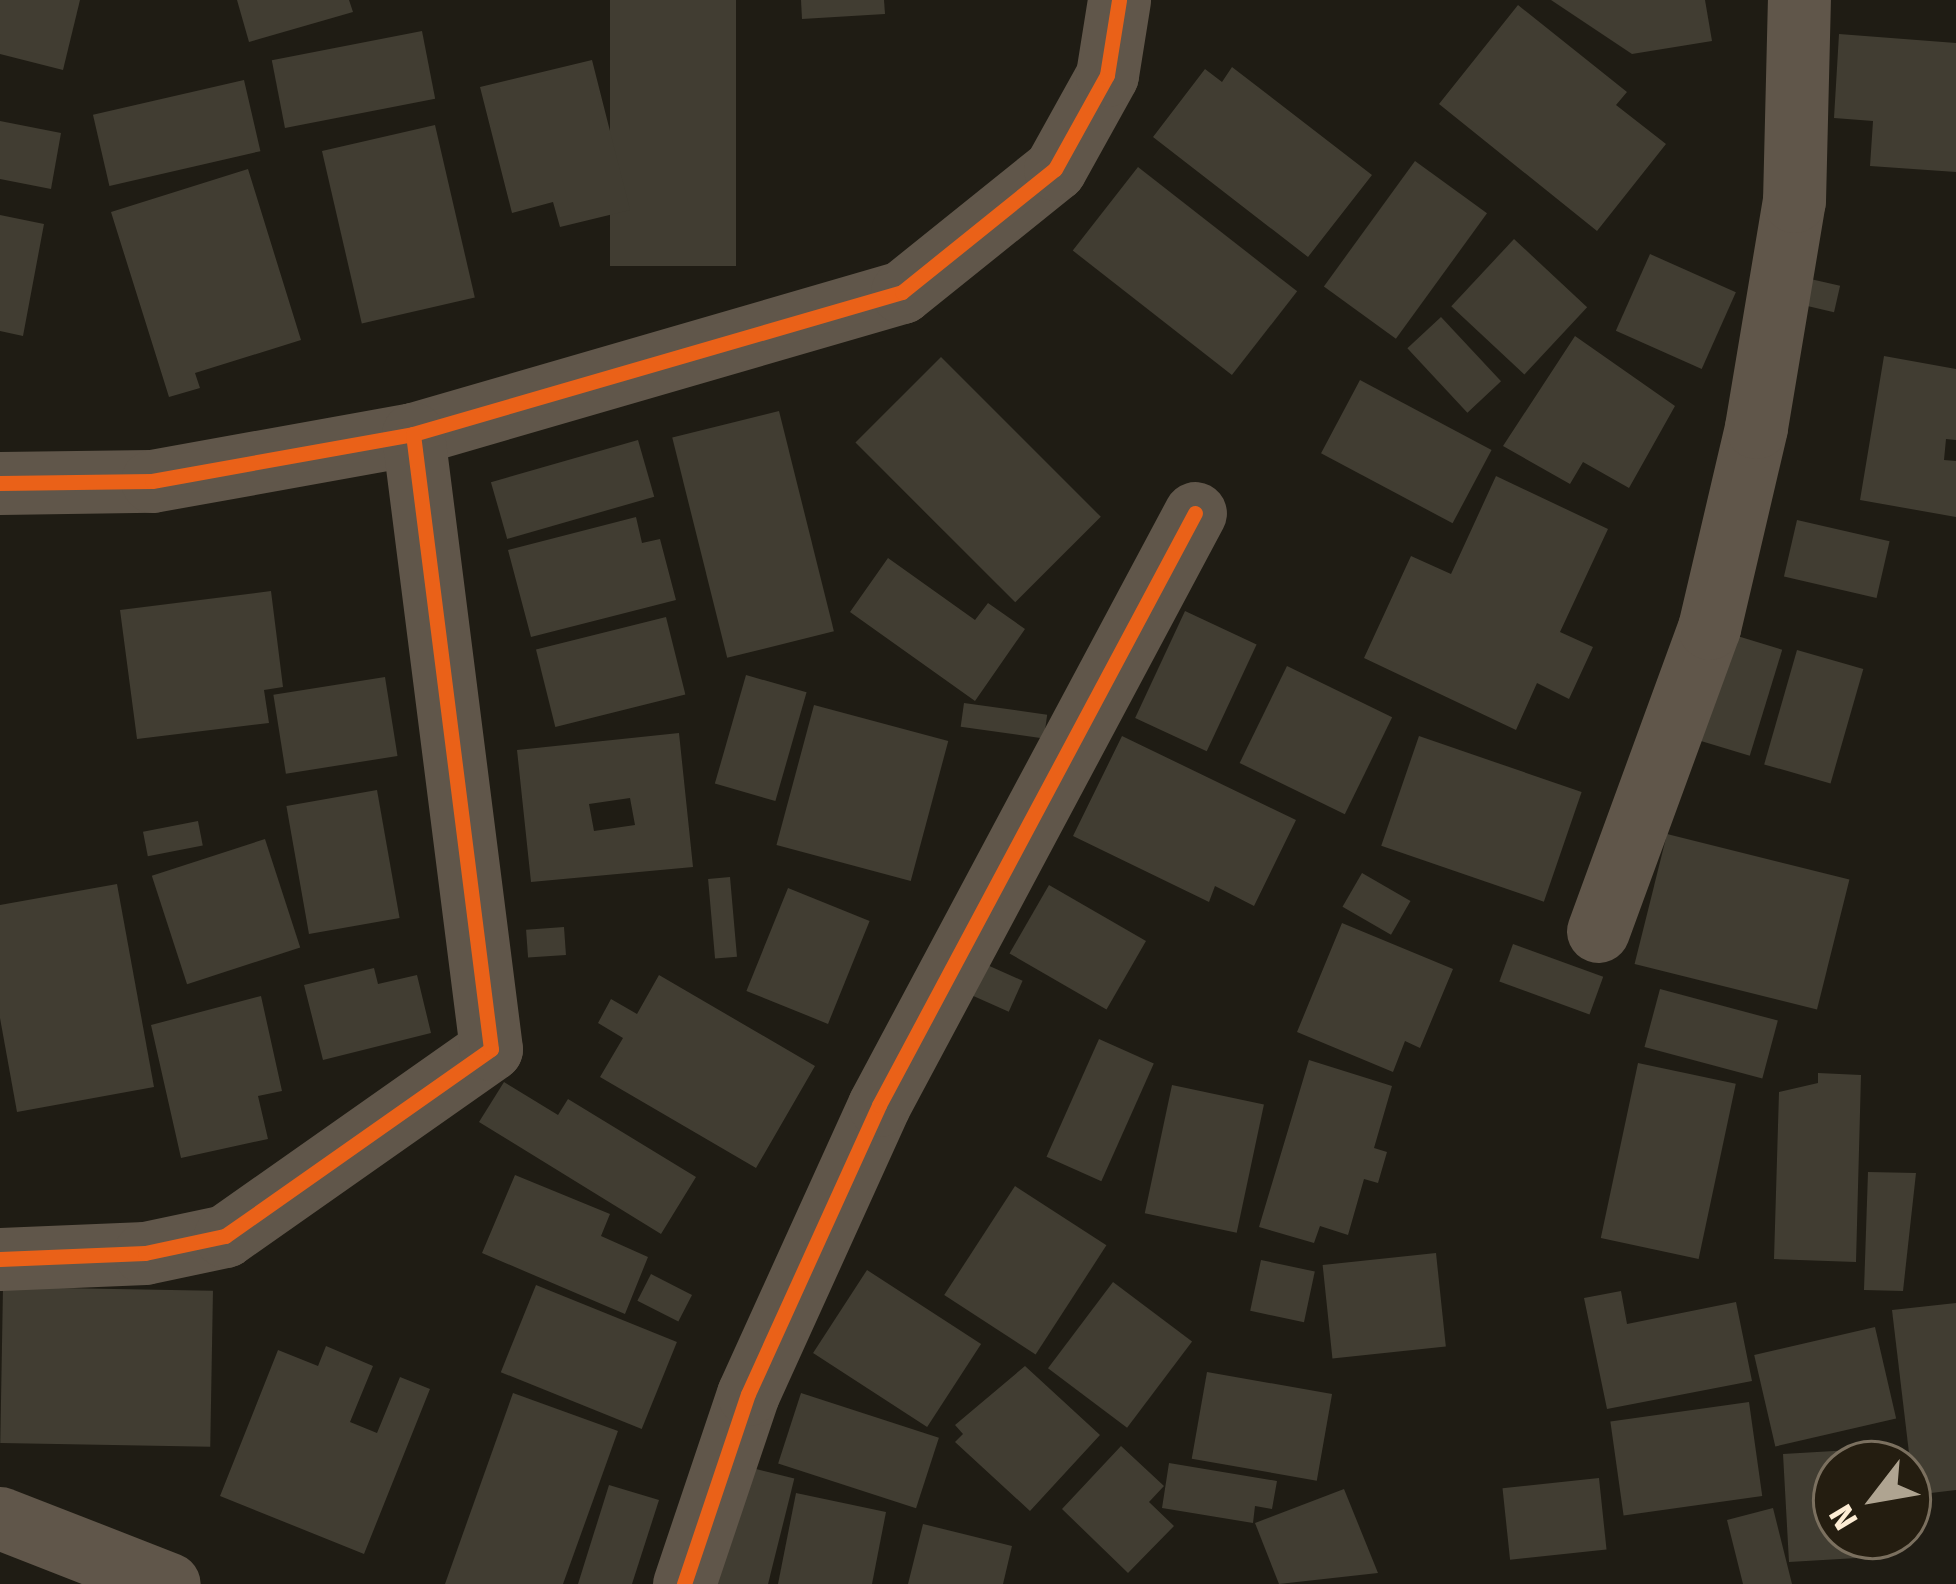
<!DOCTYPE html>
<html>
<head>
<meta charset="utf-8">
<style>
  body { margin:0 }
  #map { position:relative; width:1956px; height:1584px; overflow:hidden; background:#1f1c14; font-family:"Fira Sans",sans-serif }
  div>[style] { position:absolute }
  [style*='--x'] { left:calc(var(--x)*1px); top:calc(var(--y)*1px); width:calc(var(--w)*1px); rotate:calc(var(--a)*1deg) }
  .building>* { inset:0; background:#413d32; transform-origin:0 0 }
  .street>* { height:63px; margin:-31.5px; padding:0 31.5px; transform-origin:31.5px; border-radius:31.5px; background:#60564a }
  .cycleway>* { height:15px; margin:-7.5px; padding:0 7.5px; transform-origin:7.5px; border-radius:7.5px; background:#ea6118 }
  span { translate:-50% -50%; white-space:nowrap; text-align:center; line-height:1.15; -webkit-text-stroke:9px #241d10; paint-order:stroke }
  .north { position:absolute; left:1812px; top:1440px; width:120px; height:120px; box-sizing:border-box; background:#241d10; border:3px solid #7b705f; border-radius:50%; rotate:239deg; font-size:33px; font-weight:700; line-height:48px; text-align:center; color:#fdedd5 }
  .north::after { content:''; display:block; margin:auto; width:42px; height:54px; background:#afa491; clip-path:polygon(50% 0,100% 100%,50% 72%,0 100%) }
</style>
</head>
<body>
<div id="map">
  <div class="building">
    <div style="clip-path:polygon(0 0,80px 0,63px 70px,0 54px)"></div>
    <div style="clip-path:polygon(237px 0,349px 0,353px 12px,249px 42px)"></div>
    <div style="left:610px;top:0;width:126px;height:266px"></div>
    <div style="clip-path:polygon(801px 0,884px 0,885px 14px,802px 19px)"></div>
    <div style="clip-path:polygon(1551px 0,1705px 0,1712px 41px,1632px 54px)"></div>
    <div style="clip-path:polygon(1518px 5px,1627px 92px,1616px 105px,1666px 144px,1597px 231px,1439px 104px)"></div>
    <div style="left:422px;top:31px;width:69px;height:153px;rotate:79deg"></div>
    <div style="clip-path:polygon(1839px 34px,1956px 43px,1956px 172px,1870px 166px,1873px 121px,1834px 118px)"></div>
    <div style="clip-path:polygon(592px 60px,630px 210px,560px 227px,553px 202px,512px 213px,480px 87px)"></div>
    <div style="clip-path:polygon(1232px 67px,1372px 175px,1308px 257px,1153px 137px,1205px 69px,1222px 82px)"></div>
    <div style="left:244px;top:80px;width:73px;height:155px;rotate:77deg"></div>
    <div style="clip-path:polygon(0 121px,61px 133px,51px 189px,0 179px)"></div>
    <div style="left:435px;top:125px;width:177px;height:116px;rotate:77deg"></div>
    <div style="left:1415px;top:161px;width:89px;height:155px;rotate:36deg"></div>
    <div style="left:1138px;top:167px;width:202px;height:106px;rotate:38deg"></div>
    <div style="clip-path:polygon(248px 169px,301px 340px,195px 373px,200px 388px,169px 397px,111px 212px)"></div>
    <div style="clip-path:polygon(0 215px,44px 224px,23px 336px,0 331px)"></div>
    <div style="left:1514px;top:239px;width:100px;height:92px;rotate:43deg"></div>
    <div style="left:1650px;top:254px;width:94px;height:84px;rotate:24deg"></div>
    <div style="left:1806px;top:278px;width:35px;height:27px;rotate:13deg"></div>
    <div style="left:1441px;top:317px;width:88px;height:46px;rotate:47deg"></div>
    <div style="clip-path:polygon(1575px 336px,1675px 406px,1629px 488px,1583px 462px,1570px 484px,1503px 446px)"></div>
    <div style="clip-path:polygon(1884px 356px,1956px 369px,1956px 440px,1946px 439px,1944px 460px,1956px 461px,1956px 517px,1860px 500px)"></div>
    <div style="left:941px;top:357px;width:226px;height:121px;rotate:45deg"></div>
    <div style="left:1360px;top:380px;width:149px;height:83px;rotate:28deg"></div>
    <div style="left:779px;top:411px;width:227px;height:110px;rotate:76deg"></div>
    <div style="left:638px;top:440px;width:59px;height:153px;rotate:74deg"></div>
    <div style="clip-path:polygon(1496px 476px,1608px 529px,1560px 632px,1593px 647px,1569px 699px,1537px 683px,1516px 730px,1364px 658px,1411px 556px,1451px 574px)"></div>
    <div style="clip-path:polygon(636px 517px,642px 543px,660px 539px,676px 600px,531px 637px,508px 550px)"></div>
    <div style="left:1797px;top:520px;width:95px;height:58px;rotate:13deg"></div>
    <div style="clip-path:polygon(888px 558px,975px 620px,988px 603px,1025px 629px,975px 701px,850px 612px)"></div>
    <div style="clip-path:polygon(271px 591px,283px 687px,264px 690px,269px 723px,137px 739px,120px 610px)"></div>
    <div style="left:1185px;top:611px;width:79px;height:118px;rotate:25deg"></div>
    <div style="left:666px;top:617px;width:80px;height:134px;rotate:76deg"></div>
    <div style="left:1721px;top:631px;width:64px;height:111px;rotate:17deg"></div>
    <div style="left:1797px;top:650px;width:69px;height:119px;rotate:16deg"></div>
    <div style="left:1287px;top:666px;width:117px;height:108px;rotate:26deg"></div>
    <div style="left:746px;top:675px;width:63px;height:113px;rotate:16deg"></div>
    <div style="left:385px;top:677px;width:80px;height:113px;rotate:81deg"></div>
    <div style="left:964px;top:703px;width:84px;height:24px;rotate:8deg"></div>
    <div style="left:814px;top:705px;width:139px;height:145px;rotate:15deg"></div>
    <div style="clip-path:polygon(evenodd,679px 733px,693px 867px,531px 882px,517px 750px,679px 733px,630px 798px,635px 825px,594px 831px,589px 804px,630px 798px)"></div>
    <div style="clip-path:polygon(1122px 736px,1296px 820px,1254px 906px,1215px 886px,1209px 902px,1073px 836px)"></div>
    <div style="left:1419px;top:736px;width:172px;height:116px;rotate:19deg"></div>
    <div style="left:377px;top:790px;width:130px;height:92px;rotate:80deg"></div>
    <div style="left:198px;top:821px;width:25px;height:56px;rotate:79deg"></div>
    <div style="left:1667px;top:834px;width:188px;height:134px;rotate:14deg"></div>
    <div style="left:265px;top:839px;width:114px;height:119px;rotate:72deg"></div>
    <div style="left:1362px;top:873px;width:56px;height:39px;rotate:30deg"></div>
    <div style="left:730px;top:877px;width:80px;height:22px;rotate:85deg"></div>
    <div style="clip-path:polygon(117px 884px,154px 1087px,17px 1112px,0 1018px,0 905px)"></div>
    <div style="left:1049px;top:885px;width:112px;height:79px;rotate:30deg"></div>
    <div style="left:788px;top:888px;width:88px;height:111px;rotate:22deg"></div>
    <div style="clip-path:polygon(1342px 923px,1453px 969px,1420px 1048px,1405px 1041px,1393px 1072px,1297px 1032px)"></div>
    <div style="left:564px;top:927px;width:28px;height:38px;rotate:86deg"></div>
    <div style="left:1513px;top:944px;width:96px;height:40px;rotate:20deg"></div>
    <div style="left:976px;top:960px;width:51px;height:34px;rotate:24deg"></div>
    <div style="clip-path:polygon(374px 968px,378px 984px,417px 975px,431px 1033px,323px 1060px,304px 985px)"></div>
    <div style="clip-path:polygon(659px 975px,815px 1066px,756px 1168px,600px 1077px,623px 1038px,598px 1023px,611px 999px,637px 1014px)"></div>
    <div style="left:1660px;top:989px;width:122px;height:60px;rotate:15deg"></div>
    <div style="clip-path:polygon(261px 996px,282px 1091px,258px 1096px,268px 1139px,181px 1158px,151px 1025px)"></div>
    <div style="left:1099px;top:1039px;width:60px;height:129px;rotate:24deg"></div>
    <div style="clip-path:polygon(1309px 1060px,1392px 1086px,1374px 1148px,1387px 1152px,1378px 1183px,1364px 1179px,1348px 1235px,1320px 1226px,1314px 1243px,1259px 1227px)"></div>
    <div style="left:1638px;top:1063px;width:100px;height:179px;rotate:12deg"></div>
    <div style="clip-path:polygon(1818px 1073px,1861px 1075px,1856px 1262px,1774px 1259px,1779px 1092px,1818px 1083px)"></div>
    <div style="clip-path:polygon(504px 1082px,558px 1115px,568px 1099px,696px 1177px,661px 1234px,479px 1122px)"></div>
    <div style="left:1172px;top:1085px;width:94px;height:131px;rotate:12deg"></div>
    <div style="clip-path:polygon(1868px 1172px,1916px 1173px,1903px 1291px,1864px 1290px)"></div>
    <div style="clip-path:polygon(515px 1175px,610px 1214px,601px 1236px,648px 1257px,625px 1314px,482px 1253px)"></div>
    <div style="left:1015px;top:1186px;width:109px;height:130px;rotate:33deg"></div>
    <div style="left:1436px;top:1253px;width:94px;height:114px;rotate:84deg"></div>
    <div style="left:1261px;top:1260px;width:55px;height:52px;rotate:12deg"></div>
    <div style="left:867px;top:1270px;width:136px;height:99px;rotate:33deg"></div>
    <div style="left:651px;top:1274px;width:46px;height:30px;rotate:27deg"></div>
    <div style="left:1113px;top:1282px;width:99px;height:108px;rotate:37deg"></div>
    <div style="left:536px;top:1285px;width:152px;height:94px;rotate:22deg"></div>
    <div style="left:3px;top:1287px;width:210px;height:156px;rotate:1deg"></div>
    <div style="clip-path:polygon(1621px 1291px,1627px 1324px,1736px 1302px,1752px 1381px,1607px 1409px,1584px 1298px)"></div>
    <div style="clip-path:polygon(1956px 1303px,1956px 1490px,1914px 1495px,1892px 1310px)"></div>
    <div style="left:1875px;top:1327px;width:94px;height:124px;rotate:77deg"></div>
    <div style="clip-path:polygon(326px 1346px,373px 1366px,350px 1422px,377px 1433px,400px 1377px,430px 1389px,364px 1554px,220px 1496px,278px 1350px,318px 1366px)"></div>
    <div style="clip-path:polygon(1025px 1366px,1100px 1435px,1030px 1511px,955px 1442px,963px 1434px,955px 1425px)"></div>
    <div style="left:1207px;top:1372px;width:127px;height:88px;rotate:10deg"></div>
    <div style="clip-path:polygon(513px 1393px,618px 1431px,563px 1584px,445px 1584px)"></div>
    <div style="left:801px;top:1393px;width:145px;height:74px;rotate:18deg"></div>
    <div style="left:1749px;top:1402px;width:95px;height:140px;rotate:82deg"></div>
    <div style="clip-path:polygon(1121px 1446px,1164px 1486px,1149px 1502px,1174px 1526px,1128px 1573px,1062px 1509px)"></div>
    <div style="clip-path:polygon(1868px 1449px,1868px 1464px,1836px 1464px,1836px 1536px,1873px 1536px,1874px 1557px,1789px 1562px,1783px 1454px)"></div>
    <div style="clip-path:polygon(1169px 1463px,1277px 1481px,1272px 1509px,1255px 1506px,1253px 1523px,1162px 1508px)"></div>
    <div style="left:740px;top:1465px;width:56px;height:123px;rotate:14deg"></div>
    <div style="left:1599px;top:1478px;width:72px;height:97px;rotate:84deg"></div>
    <div style="clip-path:polygon(609px 1485px,659px 1500px,632px 1584px,578px 1584px)"></div>
    <div style="clip-path:polygon(1344px 1489px,1378px 1573px,1279px 1584px,1255px 1523px)"></div>
    <div style="clip-path:polygon(796px 1493px,886px 1512px,872px 1584px,778px 1584px)"></div>
    <div style="clip-path:polygon(1773px 1508px,1792px 1584px,1743px 1584px,1727px 1520px)"></div>
    <div style="clip-path:polygon(923px 1524px,1012px 1546px,1003px 1584px,908px 1584px)"></div>
  </div>
  <div class="street">
    <div style="--x:0;--y:483;--w:152;--a:-0.8"></div>
    <div style="--x:152;--y:481;--w:265;--a:-10.2"></div>
    <div style="--x:413;--y:434;--w:509;--a:-16.19"></div>
    <div style="--x:902;--y:292;--w:196;--a:-38.8"></div>
    <div style="--x:1055;--y:169;--w:107;--a:-61"></div>
    <div style="--x:1107;--y:75;--w:76;--a:-80.9"></div>
    <div style="--x:1598;--y:931;--w:323;--a:-69.9"></div>
    <div style="--x:1709;--y:628;--w:206;--a:-76.8"></div>
    <div style="--x:1756;--y:427;--w:229;--a:-80.5"></div>
    <div style="--x:1794;--y:201;--w:201;--a:-88.6"></div>
    <div style="--x:0;--y:1259;--w:145;--a:-2.4"></div>
    <div style="--x:145;--y:1253;--w:82;--a:-12"></div>
    <div style="--x:225;--y:1236;--w:325;--a:-35.1"></div>
    <div style="--x:491;--y:1049;--w:620;--a:-97.23"></div>
    <div style="--x:0;--y:1518;--w:181;--a:21.3"></div>
    <div style="--x:684;--y:1584;--w:200;--a:-71.4"></div>
    <div style="--x:748;--y:1394;--w:317;--a:-65.6"></div>
    <div style="--x:879;--y:1105;--w:671;--a:-61.91"></div>
  </div>
  <div class="cycleway">
    <div style="--x:0;--y:483;--w:152;--a:-0.8"></div>
    <div style="--x:152;--y:481;--w:265;--a:-10.2"></div>
    <div style="--x:413;--y:434;--w:509;--a:-16.19"></div>
    <div style="--x:902;--y:292;--w:196;--a:-38.8"></div>
    <div style="--x:1055;--y:169;--w:107;--a:-61"></div>
    <div style="--x:1107;--y:75;--w:76;--a:-80.9"></div>
    <div style="--x:0;--y:1259;--w:145;--a:-2.4"></div>
    <div style="--x:145;--y:1253;--w:82;--a:-12"></div>
    <div style="--x:225;--y:1236;--w:325;--a:-35.1"></div>
    <div style="--x:491;--y:1049;--w:620;--a:-97.23"></div>
    <div style="--x:684;--y:1584;--w:200;--a:-71.4"></div>
    <div style="--x:748;--y:1394;--w:317;--a:-65.6"></div>
    <div style="--x:879;--y:1105;--w:671;--a:-61.91"></div>
  </div>
  <div class="north">N</div>
</div>
</body>
</html>
